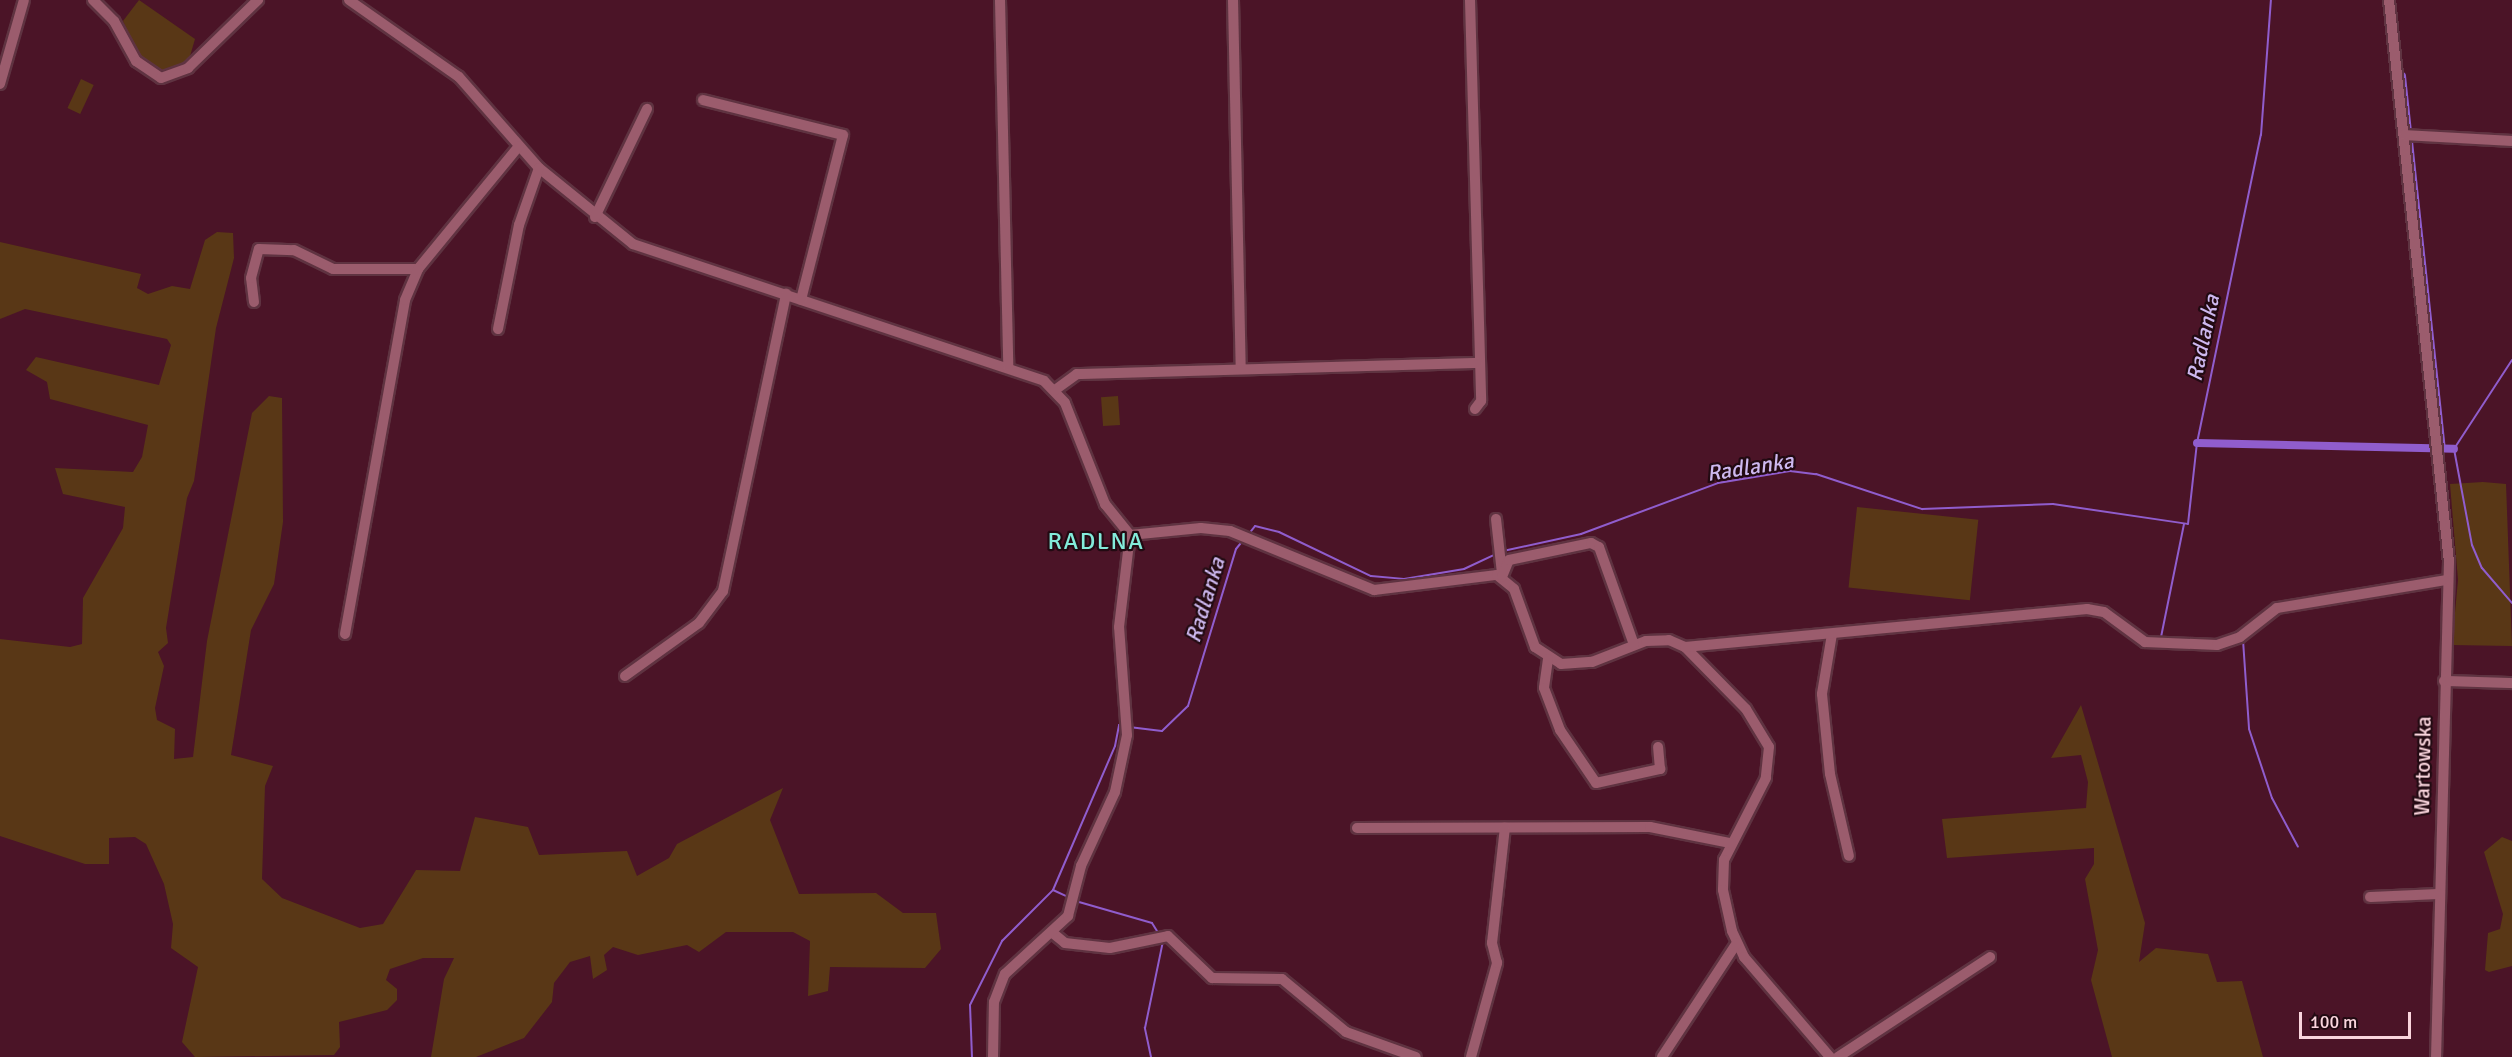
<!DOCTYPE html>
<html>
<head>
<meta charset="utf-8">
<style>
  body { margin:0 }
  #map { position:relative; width:2512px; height:1057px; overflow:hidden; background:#4b1427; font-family:Signika,sans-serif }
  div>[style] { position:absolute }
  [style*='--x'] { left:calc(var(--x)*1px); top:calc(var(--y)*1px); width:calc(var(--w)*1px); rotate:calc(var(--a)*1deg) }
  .green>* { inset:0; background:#593716; transform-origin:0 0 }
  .stream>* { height:2px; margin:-1px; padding:0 1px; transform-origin:1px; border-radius:1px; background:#905dcd }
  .canal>* { height:8px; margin:-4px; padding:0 4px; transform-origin:4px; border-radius:4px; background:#905dcd }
  .roads { filter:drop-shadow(2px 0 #5f3341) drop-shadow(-2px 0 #5f3341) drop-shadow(0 2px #5f3341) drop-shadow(0 -2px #5f3341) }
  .minor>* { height:10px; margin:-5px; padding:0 5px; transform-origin:5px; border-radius:5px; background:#9b5c6d }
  span { translate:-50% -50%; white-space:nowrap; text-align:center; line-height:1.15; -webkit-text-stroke:4.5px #220a12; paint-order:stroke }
  .street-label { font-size:21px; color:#fad5dd }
  .water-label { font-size:22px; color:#cdb8ef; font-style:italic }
  .quarter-label { font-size:24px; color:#83ebda; letter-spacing:1.5px }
  .scale { position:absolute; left:2299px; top:1012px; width:112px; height:27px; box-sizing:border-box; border:3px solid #fad5dd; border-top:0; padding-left:8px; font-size:18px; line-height:21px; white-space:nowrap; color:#fad5dd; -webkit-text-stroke:4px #220a12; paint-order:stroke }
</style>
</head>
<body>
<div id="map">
  <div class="green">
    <div style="clip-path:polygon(139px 0,195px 39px,188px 63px,157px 75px,138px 55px,123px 21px)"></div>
    <div style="left:81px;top:79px;width:14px;height:32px;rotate:25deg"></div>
    <div style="clip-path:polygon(217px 232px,233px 233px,234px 258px,216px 328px,194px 481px,187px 498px,166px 628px,168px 643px,158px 652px,164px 666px,155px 708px,157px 720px,175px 729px,174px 759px,193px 757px,207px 641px,252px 413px,269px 396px,282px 398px,283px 522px,274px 584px,251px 630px,231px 755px,273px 766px,265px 786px,262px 879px,282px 898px,360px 928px,383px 924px,416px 870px,460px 871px,475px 817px,528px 827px,539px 855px,627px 851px,637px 876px,669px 858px,677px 844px,783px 788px,770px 820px,799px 894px,876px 893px,903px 913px,936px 913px,941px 949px,925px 968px,830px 967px,828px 991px,808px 996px,810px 941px,793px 932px,726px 932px,699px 952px,687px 945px,638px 955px,613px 947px,604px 955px,607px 970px,593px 979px,590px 956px,570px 962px,554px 983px,552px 1002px,524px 1038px,476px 1057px,431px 1057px,444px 979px,454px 958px,423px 958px,390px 969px,386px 980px,397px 989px,397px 1000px,387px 1010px,339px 1022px,340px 1047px,334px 1055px,195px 1057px,182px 1042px,198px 967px,171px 948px,173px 924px,164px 884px,146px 844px,135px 837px,109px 838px,109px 864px,85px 864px,0 836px,0 639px,70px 647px,82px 644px,83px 598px,123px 528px,125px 507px,63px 494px,55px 468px,133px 472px,142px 457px,148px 425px,50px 399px,47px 382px,26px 370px,36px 357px,159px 385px,171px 345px,167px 339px,25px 309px,0 319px,0 242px,141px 274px,137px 288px,148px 294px,172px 286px,190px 289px,205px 240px)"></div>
    <div style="left:1118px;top:396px;width:29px;height:17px;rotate:86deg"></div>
    <div style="clip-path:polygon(2483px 482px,2506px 484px,2512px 646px,2452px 645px,2458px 580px,2450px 484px)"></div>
    <div style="left:1857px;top:507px;width:122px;height:81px;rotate:6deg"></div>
    <div style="clip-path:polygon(2081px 705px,2145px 923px,2139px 962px,2156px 948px,2208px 954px,2217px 982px,2242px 981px,2263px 1057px,2112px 1057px,2091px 980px,2098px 950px,2085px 879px,2094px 864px,2094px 848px,1947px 858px,1942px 819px,2086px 808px,2088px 782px,2081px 755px,2051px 758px)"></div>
    <div style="clip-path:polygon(2502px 837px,2512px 841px,2512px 966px,2489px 972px,2485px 970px,2488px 933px,2500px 929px,2503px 914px,2484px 852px)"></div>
  </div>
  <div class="stream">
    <div style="--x:2512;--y:360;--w:106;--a:123.1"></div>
    <div style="--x:2454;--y:449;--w:98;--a:79.4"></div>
    <div style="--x:2472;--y:545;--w:25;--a:67"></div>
    <div style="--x:2482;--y:568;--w:46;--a:49.4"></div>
    <div style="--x:2184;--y:524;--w:115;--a:101.5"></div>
    <div style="--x:2161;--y:637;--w:28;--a:4"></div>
    <div style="--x:1248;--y:535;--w:11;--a:-52"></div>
    <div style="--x:1255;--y:526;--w:25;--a:14"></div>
    <div style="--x:1279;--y:532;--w:102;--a:25.6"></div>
    <div style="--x:1371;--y:576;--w:33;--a:5"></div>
    <div style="--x:1404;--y:579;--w:61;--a:-9.5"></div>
    <div style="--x:1464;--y:569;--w:35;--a:-25"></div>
    <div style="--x:1503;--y:551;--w:80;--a:-12.3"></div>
    <div style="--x:1581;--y:534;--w:146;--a:-20.4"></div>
    <div style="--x:1718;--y:483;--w:73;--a:-9.5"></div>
    <div style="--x:1790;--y:471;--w:26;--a:7"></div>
    <div style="--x:1816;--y:474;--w:112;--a:18.3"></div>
    <div style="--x:1922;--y:509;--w:131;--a:-2.2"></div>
    <div style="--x:2053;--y:504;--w:136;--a:8.4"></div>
    <div style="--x:2188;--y:524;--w:81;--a:-83.7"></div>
    <div style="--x:2197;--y:443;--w:315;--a:-78.3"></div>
    <div style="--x:2261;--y:135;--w:135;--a:-85.8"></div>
    <div style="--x:2243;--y:640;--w:89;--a:86.1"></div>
    <div style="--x:2249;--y:729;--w:73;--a:71.6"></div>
    <div style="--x:2272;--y:798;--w:55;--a:62"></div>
    <div style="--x:1129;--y:727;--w:33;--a:7"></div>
    <div style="--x:1162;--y:731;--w:36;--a:-44"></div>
    <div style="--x:1188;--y:706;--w:164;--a:-73"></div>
    <div style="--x:1236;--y:549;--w:13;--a:-51"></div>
    <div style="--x:1053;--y:890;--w:14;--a:25"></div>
    <div style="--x:1079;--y:902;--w:76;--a:16"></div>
    <div style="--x:1152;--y:923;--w:13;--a:58"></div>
    <div style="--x:972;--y:1057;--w:52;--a:-92.2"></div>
    <div style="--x:970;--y:1005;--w:72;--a:-63.4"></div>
    <div style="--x:1002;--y:941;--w:72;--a:-45"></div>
    <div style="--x:1053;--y:890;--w:157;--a:-66.7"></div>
    <div style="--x:1115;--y:746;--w:21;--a:-79"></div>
    <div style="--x:1119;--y:725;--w:5;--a:11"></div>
    <div style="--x:1151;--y:1057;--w:30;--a:-102"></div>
    <div style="--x:1145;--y:1028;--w:89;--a:-78.3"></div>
  </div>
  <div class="canal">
    <div style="--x:2402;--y:76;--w:374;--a:83.9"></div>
    <div style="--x:2197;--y:443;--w:257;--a:1.3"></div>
  </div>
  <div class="roads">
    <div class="minor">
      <div style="--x:93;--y:0;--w:30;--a:45"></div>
      <div style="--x:114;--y:21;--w:46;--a:61.2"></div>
      <div style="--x:136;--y:61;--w:30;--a:34"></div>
      <div style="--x:161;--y:78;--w:29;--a:-20"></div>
      <div style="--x:188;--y:68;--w:98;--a:-44.2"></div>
      <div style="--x:349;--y:0;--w:134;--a:35"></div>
      <div style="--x:459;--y:77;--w:121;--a:48.7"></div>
      <div style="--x:539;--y:168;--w:121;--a:39"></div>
      <div style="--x:633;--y:244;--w:433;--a:18.4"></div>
      <div style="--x:1044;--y:381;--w:30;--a:46"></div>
      <div style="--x:1065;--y:403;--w:109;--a:68.4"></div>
      <div style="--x:1105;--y:504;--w:40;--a:51"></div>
      <div style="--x:1130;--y:535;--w:71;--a:-5.6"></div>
      <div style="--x:1201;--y:528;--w:29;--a:6"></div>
      <div style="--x:1230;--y:531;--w:156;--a:22.3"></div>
      <div style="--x:1374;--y:590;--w:124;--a:-7"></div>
      <div style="--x:1497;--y:575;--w:22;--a:39"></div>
      <div style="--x:1514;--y:589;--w:62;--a:70.1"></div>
      <div style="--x:1535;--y:647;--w:31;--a:33"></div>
      <div style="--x:1561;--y:664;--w:31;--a:-4"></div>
      <div style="--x:1592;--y:662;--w:58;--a:-21.3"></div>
      <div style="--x:1646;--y:641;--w:23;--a:-2"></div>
      <div style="--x:1669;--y:640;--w:17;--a:24"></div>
      <div style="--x:1685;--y:647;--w:87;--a:45.5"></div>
      <div style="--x:1746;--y:709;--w:44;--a:58.8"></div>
      <div style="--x:1769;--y:747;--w:31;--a:96"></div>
      <div style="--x:1766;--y:778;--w:92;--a:117.1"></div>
      <div style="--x:1724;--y:860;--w:30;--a:92"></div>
      <div style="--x:1723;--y:890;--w:42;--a:77.6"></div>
      <div style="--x:1732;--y:931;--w:29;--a:65"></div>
      <div style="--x:1744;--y:957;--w:132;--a:49.3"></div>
      <div style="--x:1000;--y:0;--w:366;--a:88.7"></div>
      <div style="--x:1233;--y:0;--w:369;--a:88.8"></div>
      <div style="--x:1470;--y:0;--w:401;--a:88.4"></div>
      <div style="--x:1481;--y:401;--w:10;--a:127"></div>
      <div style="--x:2389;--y:0;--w:565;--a:83.91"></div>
      <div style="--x:2449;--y:562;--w:495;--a:91.5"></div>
      <div style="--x:0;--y:84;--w:87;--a:-74.1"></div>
      <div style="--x:703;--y:100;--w:144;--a:14"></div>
      <div style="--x:843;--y:135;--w:170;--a:104.3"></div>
      <div style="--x:2404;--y:135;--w:108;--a:3.2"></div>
      <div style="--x:595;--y:217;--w:120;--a:-64.3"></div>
      <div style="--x:254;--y:302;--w:24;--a:-97"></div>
      <div style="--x:251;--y:278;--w:30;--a:-75"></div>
      <div style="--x:259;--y:249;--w:35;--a:2"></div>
      <div style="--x:294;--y:250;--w:43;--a:26"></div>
      <div style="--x:333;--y:269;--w:85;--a:0"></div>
      <div style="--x:418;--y:269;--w:159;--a:-50.6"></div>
      <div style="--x:498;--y:329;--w:106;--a:-78.6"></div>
      <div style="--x:519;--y:225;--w:60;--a:-70.7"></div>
      <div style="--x:1055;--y:390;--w:27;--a:-36"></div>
      <div style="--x:1077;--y:374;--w:401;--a:-1.6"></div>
      <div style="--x:1496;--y:519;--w:54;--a:83.7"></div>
      <div style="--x:1502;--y:577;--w:18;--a:-68"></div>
      <div style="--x:1509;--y:560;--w:84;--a:-11.7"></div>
      <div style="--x:1591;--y:543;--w:9;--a:27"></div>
      <div style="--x:1599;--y:547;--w:104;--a:70.3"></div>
      <div style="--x:345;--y:634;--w:339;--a:-79.8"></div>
      <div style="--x:405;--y:300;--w:34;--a:-67"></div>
      <div style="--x:1832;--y:634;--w:61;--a:99.5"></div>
      <div style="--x:1822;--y:694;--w:80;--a:84.3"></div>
      <div style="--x:1830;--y:774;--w:84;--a:77"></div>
      <div style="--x:1685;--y:647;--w:404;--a:-5.4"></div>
      <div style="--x:2087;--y:609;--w:17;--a:10"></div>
      <div style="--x:2104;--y:612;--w:51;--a:36.2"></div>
      <div style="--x:2145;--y:642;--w:72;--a:2.4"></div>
      <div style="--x:2217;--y:645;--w:24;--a:-19"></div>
      <div style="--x:2240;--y:637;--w:47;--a:-38.1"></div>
      <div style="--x:2277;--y:608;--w:172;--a:-9.4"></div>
      <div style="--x:1548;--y:659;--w:29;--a:98"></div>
      <div style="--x:1544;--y:688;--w:45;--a:69.1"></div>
      <div style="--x:1560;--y:730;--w:64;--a:55.8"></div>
      <div style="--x:1596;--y:783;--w:66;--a:-12.3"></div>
      <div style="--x:1660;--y:769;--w:22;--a:-95"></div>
      <div style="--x:625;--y:676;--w:91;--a:-35.6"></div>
      <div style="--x:699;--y:623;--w:40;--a:-53"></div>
      <div style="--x:723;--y:591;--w:304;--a:-78"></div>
      <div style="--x:2444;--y:681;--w:68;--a:1.7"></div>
      <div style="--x:1357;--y:828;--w:293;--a:-0.2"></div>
      <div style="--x:1650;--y:827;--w:82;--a:11.3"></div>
      <div style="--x:2370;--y:897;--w:69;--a:-2.5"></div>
      <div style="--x:1054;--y:934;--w:14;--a:39"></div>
      <div style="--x:1065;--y:943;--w:45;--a:6.3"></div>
      <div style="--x:1110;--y:948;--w:59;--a:-11.7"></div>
      <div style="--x:1168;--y:936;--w:61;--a:43.7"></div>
      <div style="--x:1212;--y:978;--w:70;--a:0.8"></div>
      <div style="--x:1282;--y:979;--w:83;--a:39.6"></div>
      <div style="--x:1346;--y:1032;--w:74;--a:19.7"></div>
      <div style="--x:993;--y:1057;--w:55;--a:-89"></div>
      <div style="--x:994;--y:1002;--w:30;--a:-69"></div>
      <div style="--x:1005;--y:974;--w:86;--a:-42.6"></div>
      <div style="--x:1068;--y:916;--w:52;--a:-75.4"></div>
      <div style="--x:1081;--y:866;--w:81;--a:-65.3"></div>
      <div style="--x:1115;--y:792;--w:58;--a:-78.1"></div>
      <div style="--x:1127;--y:735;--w:108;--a:-94.2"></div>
      <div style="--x:1119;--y:627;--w:93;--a:-83.2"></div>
      <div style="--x:1471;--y:1057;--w:98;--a:-74.5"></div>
      <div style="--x:1497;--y:963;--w:21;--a:-104"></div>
      <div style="--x:1492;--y:943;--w:116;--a:-83.6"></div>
      <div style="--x:1662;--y:1057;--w:136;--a:-56.7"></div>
      <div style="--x:1838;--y:1057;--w:182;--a:-33.3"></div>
    </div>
  </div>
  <div class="street-label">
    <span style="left:2423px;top:766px;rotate:-89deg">Wartowska</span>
  </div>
  <div class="water-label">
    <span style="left:2203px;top:338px;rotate:-78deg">Radlanka</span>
    <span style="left:1750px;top:467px;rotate:-9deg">Radlanka</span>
    <span style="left:1205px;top:600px;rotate:-73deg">Radlanka</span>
  </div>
  <div class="quarter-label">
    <span style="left:1096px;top:542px">RADLNA</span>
  </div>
  <div class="scale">100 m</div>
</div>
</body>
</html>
